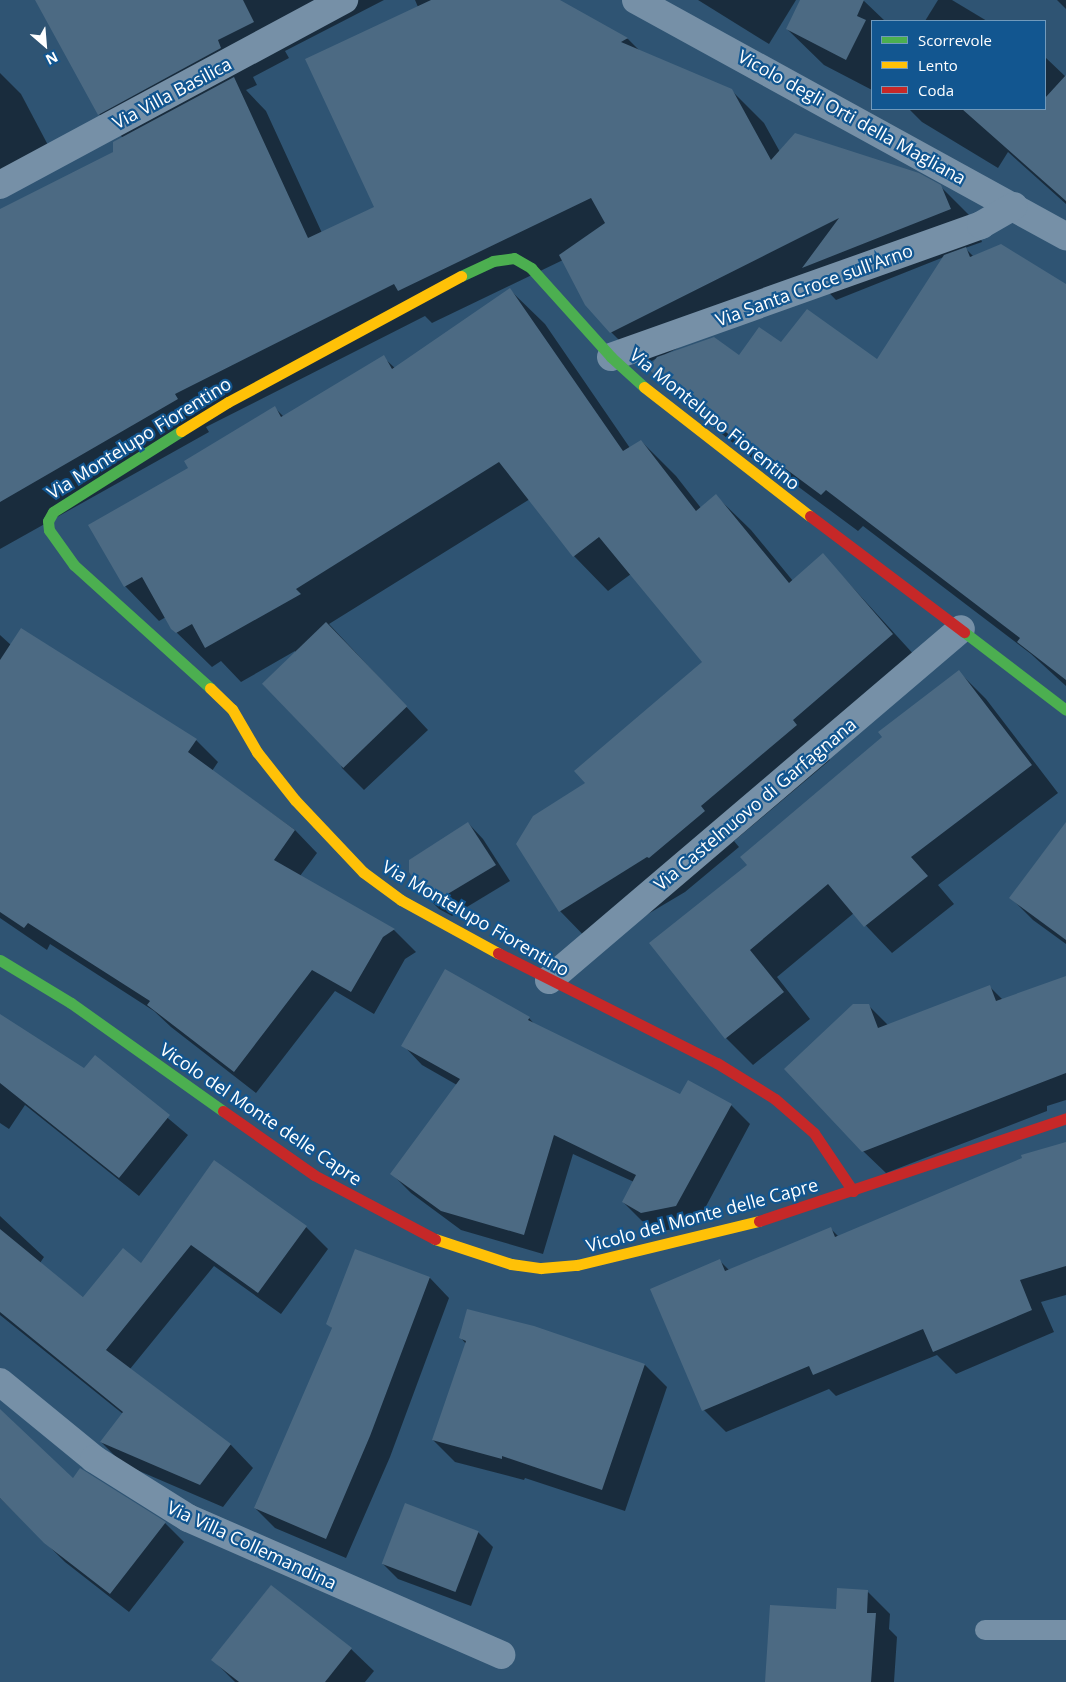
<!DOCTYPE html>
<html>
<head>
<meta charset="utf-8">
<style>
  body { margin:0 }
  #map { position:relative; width:1066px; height:1682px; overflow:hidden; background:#2f5473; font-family:"Open Sans",sans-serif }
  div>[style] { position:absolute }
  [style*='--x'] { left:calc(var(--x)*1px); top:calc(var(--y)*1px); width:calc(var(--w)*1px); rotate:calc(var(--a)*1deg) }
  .shadow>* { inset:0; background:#0007 }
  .building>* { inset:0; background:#4c6a83; transform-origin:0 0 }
  .lane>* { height:20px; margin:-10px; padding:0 10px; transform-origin:10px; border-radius:10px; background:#7690a7 }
  .street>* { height:28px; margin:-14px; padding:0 14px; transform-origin:14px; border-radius:14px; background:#7690a7 }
  .fast>* { height:11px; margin:-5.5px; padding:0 5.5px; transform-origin:5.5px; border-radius:5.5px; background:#4caf50 }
  .slow>* { height:11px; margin:-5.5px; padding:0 5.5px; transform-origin:5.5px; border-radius:5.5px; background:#ffc107 }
  .jam>* { height:11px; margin:-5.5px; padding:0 5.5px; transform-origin:5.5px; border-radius:5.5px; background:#c62828 }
  span { translate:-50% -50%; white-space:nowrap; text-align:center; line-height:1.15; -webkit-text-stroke:4.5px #125690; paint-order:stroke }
  .street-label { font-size:18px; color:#fff }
  .legend { position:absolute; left:871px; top:20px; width:175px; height:90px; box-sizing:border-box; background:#125690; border:1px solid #719abc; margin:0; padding:6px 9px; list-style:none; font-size:15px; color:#fff }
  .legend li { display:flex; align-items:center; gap:10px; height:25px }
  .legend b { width:25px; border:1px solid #719abc }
  .north { position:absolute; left:20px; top:20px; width:50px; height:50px; -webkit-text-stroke:4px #125690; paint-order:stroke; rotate:153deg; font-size:14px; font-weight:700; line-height:20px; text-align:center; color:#fff }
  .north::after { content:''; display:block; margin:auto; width:18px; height:22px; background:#fff; clip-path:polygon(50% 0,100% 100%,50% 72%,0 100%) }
</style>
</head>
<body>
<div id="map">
  <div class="shadow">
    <div style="clip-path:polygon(evenodd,37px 0,384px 0,285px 51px,289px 58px,253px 77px,257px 85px,246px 90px,266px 111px,322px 233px,376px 207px,418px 7px,415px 0,557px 0,628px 39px,640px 51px,731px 90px,764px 123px,780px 152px,940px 186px,973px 219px,982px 242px,965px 248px,973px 256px,1066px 287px,1066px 686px,1031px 654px,863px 526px,858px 531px,773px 468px,769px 472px,686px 405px,650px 369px,659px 357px,644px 365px,611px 332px,563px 260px,432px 323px,425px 316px,206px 427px,209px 432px,0 549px,0 215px,114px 152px,123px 138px,99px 114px,37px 0,944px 257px,877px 361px,781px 344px,739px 357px,666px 354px,815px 278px,836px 300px,944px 257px)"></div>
    <div style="clip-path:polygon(698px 0,796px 0,769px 44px)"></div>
    <div style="clip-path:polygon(802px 0,863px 0,885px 21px,872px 21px,872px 90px,824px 65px,787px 29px)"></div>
    <div style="clip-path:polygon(938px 0,952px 0,987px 21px,925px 21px)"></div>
    <div style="clip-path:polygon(1057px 0,1066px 0,1066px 9px)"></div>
    <div style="clip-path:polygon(1045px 57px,1066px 77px,1066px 204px,1008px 152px,998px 168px,922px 122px,909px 109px,1045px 109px)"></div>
    <div style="clip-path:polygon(0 73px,21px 94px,49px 147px,0 173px)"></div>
    <div style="clip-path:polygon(510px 290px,545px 324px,630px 448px,641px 441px,676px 476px,701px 508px,716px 496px,751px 530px,793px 581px,823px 555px,927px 669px,827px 755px,830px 760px,734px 841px,739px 847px,685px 892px,594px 946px,560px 911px,586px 783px,704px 663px,631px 574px,608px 591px,574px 556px,530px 499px,329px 624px,428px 730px,364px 790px,342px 768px,295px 651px,241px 682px,221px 661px,212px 667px,172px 628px,166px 617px,159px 621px,125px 586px,190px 468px,275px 408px,284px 417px,383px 357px,396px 369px)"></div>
    <div style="clip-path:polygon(0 635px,11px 645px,196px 740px,218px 762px,212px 771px,295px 830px,317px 853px,300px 876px,394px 930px,416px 952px,405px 959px,374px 1014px,335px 991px,256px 1093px,171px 1027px,154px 1011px,50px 944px,47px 950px,0 918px)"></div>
    <div style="clip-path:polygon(959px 672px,986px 699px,1058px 793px,938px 885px,954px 904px,892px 953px,854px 913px,777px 977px,810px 1019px,753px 1065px,726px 1038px,748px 865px,883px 737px)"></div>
    <div style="clip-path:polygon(468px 823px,483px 839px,510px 881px,452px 916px,439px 909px,423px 893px)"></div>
    <div style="clip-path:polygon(1066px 824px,1066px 944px,1033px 920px,1011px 898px)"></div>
    <div style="clip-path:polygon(1066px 978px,1066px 1100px,1047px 1106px,1047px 1111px,886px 1173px,863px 1151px,868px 1005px,889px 1026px,990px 987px,1003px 1000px)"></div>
    <div style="clip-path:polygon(0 1015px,84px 1070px,95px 1057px,188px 1135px,139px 1196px,25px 1105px,9px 1129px,0 1123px)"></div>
    <div style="clip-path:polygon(529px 1018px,536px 1026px,681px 1096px,731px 1105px,750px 1124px,696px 1225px,662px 1231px,642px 1221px,623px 1202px,634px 1182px,573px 1154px,543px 1254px,461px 1230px,411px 1193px,392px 1174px,457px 1085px,422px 1065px,403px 1045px)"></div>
    <div style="clip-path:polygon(1066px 1143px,1066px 1295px,1041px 1302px,1054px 1332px,956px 1374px,937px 1355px,836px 1396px,829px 1389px,726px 1432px,704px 1410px,720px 1261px,729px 1270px,831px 1229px,839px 1237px)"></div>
    <div style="clip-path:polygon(214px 1161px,306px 1227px,328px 1249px,281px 1314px,214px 1266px,130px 1369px,231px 1445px,253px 1468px,223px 1507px,123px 1464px,101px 1442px,123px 1414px,0 1315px,0 1216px,44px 1257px,40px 1263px,84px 1298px,141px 1265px)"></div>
    <div style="clip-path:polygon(356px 1250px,430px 1278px,449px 1298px,390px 1457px,346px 1558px,275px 1528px,255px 1508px,333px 1329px,328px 1324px)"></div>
    <div style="clip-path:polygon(533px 1327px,645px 1365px,667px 1387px,625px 1511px,525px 1478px,524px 1480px,455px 1462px,433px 1440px,466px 1344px,461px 1338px)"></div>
    <div style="clip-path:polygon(0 1410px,73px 1480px,165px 1523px,184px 1542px,129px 1612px,65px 1562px,0 1498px)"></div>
    <div style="clip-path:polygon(478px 1532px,493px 1547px,471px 1606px,398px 1579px,383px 1564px)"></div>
    <div style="clip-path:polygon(271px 1586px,351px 1649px,374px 1671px,365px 1682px,235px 1682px,213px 1660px)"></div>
    <div style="clip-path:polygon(868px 1592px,890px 1614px,889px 1629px,897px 1637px,894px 1682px,766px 1682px)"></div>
  </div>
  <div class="building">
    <div style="clip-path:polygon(35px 0,243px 0,254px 22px,218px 40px,221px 48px,98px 115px)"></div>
    <div style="clip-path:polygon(431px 0,560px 0,628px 38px,621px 42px,732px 89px,771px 160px,795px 133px,919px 173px,941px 185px,951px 209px,802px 268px,839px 218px,610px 333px,585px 305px,559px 255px,605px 223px,591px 198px,398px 291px,394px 284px,175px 394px,178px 399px,0 502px,0 209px,113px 152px,113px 142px,234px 77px,308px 238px,374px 207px,305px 59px)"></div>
    <div style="clip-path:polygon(800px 0,864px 0,857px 16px,866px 20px,846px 60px,786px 29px)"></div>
    <div style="clip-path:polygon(1066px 75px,1066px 201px,962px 109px,1045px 109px,1045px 98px)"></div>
    <div style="clip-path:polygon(1001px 244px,1066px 284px,1066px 680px,1017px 642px,1020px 638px,826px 490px,821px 495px,736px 432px,732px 437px,648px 369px,657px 357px,714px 337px,739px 355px,759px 327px,781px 342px,807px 309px,877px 359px,944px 255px,966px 247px,970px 257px)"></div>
    <div style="clip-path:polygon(510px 288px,623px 451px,641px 440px,696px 511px,716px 494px,789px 583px,823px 553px,893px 634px,793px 720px,797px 725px,701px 806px,705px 811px,649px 858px,647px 857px,559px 912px,516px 844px,533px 816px,585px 783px,574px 771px,702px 662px,599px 537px,573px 557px,499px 462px,296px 589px,301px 594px,205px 648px,192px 624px,176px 633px,171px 629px,142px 577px,124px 587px,88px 525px,188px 468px,184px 461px,275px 406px,281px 417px,384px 355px,392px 369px)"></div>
    <div style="left:326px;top:622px;width:117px;height:89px;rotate:46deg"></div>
    <div style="clip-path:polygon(21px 628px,197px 739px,188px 752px,295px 830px,274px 860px,395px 929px,383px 937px,351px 992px,312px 970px,234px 1072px,147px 1005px,150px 1001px,28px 923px,24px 928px,0 912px,0 660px)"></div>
    <div style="clip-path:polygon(959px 670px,1032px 765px,911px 857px,928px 876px,864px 927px,828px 884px,750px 950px,784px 992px,725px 1039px,649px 943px,747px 865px,740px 857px,882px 737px,878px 732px)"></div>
    <div style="clip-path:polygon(468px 822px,496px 865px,436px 901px,422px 894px,409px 872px,409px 860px)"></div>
    <div style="clip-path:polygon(1066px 822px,1066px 940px,1009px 898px)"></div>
    <div style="clip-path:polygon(445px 969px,530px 1017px,528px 1020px,680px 1094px,688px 1080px,732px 1104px,676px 1206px,641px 1213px,622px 1202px,636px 1175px,554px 1135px,524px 1235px,441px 1211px,390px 1174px,460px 1079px,401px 1046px)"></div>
    <div style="clip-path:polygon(1066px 976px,1066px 1073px,862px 1152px,784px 1069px,853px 1004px,869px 1004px,878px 1028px,990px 985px,996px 1001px)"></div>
    <div style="clip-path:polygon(0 1014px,84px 1068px,95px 1055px,170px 1115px,119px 1178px,0 1083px)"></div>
    <div style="clip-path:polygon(1066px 1142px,1066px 1266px,1020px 1280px,1032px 1310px,933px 1352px,923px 1329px,813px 1375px,809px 1366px,702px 1411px,650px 1289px,720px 1259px,725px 1271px,831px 1227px,835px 1237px,1022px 1158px,1021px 1155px)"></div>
    <div style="clip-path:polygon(214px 1160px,307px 1226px,258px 1293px,191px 1245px,106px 1350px,231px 1444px,200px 1485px,100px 1442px,123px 1412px,0 1312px,0 1229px,83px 1297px,123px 1248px,141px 1263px)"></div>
    <div style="clip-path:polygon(355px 1249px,430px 1277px,370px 1436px,326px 1539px,254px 1508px,332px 1328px,326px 1324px)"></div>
    <div style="clip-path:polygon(467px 1309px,534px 1326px,645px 1364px,602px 1490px,502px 1456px,502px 1459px,432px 1440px,466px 1341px,459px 1338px)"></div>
    <div style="clip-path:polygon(0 1409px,73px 1478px,80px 1468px,166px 1522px,110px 1594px,44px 1543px,0 1498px)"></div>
    <div style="left:405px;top:1503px;width:79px;height:65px;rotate:21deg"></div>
    <div style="clip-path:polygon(271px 1585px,352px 1648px,325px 1682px,239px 1682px,211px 1660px)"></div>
    <div style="clip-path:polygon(837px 1588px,868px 1590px,867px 1613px,876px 1613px,871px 1682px,765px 1682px,770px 1605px,836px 1609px)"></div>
  </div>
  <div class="lane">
    <div style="--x:985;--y:1630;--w:81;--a:0"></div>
  </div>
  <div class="street">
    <div style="--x:636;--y:0;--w:491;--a:28.8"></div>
    <div style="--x:0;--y:185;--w:391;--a:-28.3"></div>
    <div style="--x:611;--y:357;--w:393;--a:-19.6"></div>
    <div style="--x:981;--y:225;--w:38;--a:-30"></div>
    <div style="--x:549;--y:980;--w:541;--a:-40.43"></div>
    <div style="--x:0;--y:1382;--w:122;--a:39.3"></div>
    <div style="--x:94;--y:1459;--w:111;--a:32.1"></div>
    <div style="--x:188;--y:1518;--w:342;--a:23.6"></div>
  </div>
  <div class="fast">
    <div style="--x:461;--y:276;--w:35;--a:-25"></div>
    <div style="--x:493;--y:261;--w:21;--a:-8"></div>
    <div style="--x:514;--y:258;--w:20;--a:30"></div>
    <div style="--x:531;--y:268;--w:120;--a:48"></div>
    <div style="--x:611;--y:357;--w:45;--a:42.3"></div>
    <div style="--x:181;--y:431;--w:151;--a:147.7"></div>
    <div style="--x:53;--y:512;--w:10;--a:119"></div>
    <div style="--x:48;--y:521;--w:9;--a:84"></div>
    <div style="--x:49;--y:530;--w:43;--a:54.5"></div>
    <div style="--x:74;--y:565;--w:183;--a:42.1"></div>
    <div style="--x:964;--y:632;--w:128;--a:37.4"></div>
    <div style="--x:0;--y:960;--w:83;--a:31.2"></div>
    <div style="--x:71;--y:1003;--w:186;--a:35.4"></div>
  </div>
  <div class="slow">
    <div style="--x:644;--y:387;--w:210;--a:37.9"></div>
    <div style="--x:181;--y:431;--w:55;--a:-31.7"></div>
    <div style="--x:228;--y:402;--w:265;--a:-28.4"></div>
    <div style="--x:210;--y:688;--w:30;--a:44"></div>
    <div style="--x:232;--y:709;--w:50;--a:59.8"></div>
    <div style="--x:257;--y:752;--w:61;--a:51.6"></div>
    <div style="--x:295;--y:800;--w:99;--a:46.6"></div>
    <div style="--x:363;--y:872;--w:47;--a:36.4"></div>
    <div style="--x:401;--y:900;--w:111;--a:28.7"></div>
    <div style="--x:435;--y:1239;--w:80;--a:18.2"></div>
    <div style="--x:511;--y:1264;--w:30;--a:8"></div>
    <div style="--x:541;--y:1268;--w:36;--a:-5"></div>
    <div style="--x:577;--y:1265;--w:187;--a:-13.6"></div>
  </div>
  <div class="jam">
    <div style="--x:810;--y:516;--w:193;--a:37"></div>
    <div style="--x:498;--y:953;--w:245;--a:26.7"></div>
    <div style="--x:717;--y:1063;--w:68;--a:31.8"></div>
    <div style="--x:775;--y:1099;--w:52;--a:41.1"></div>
    <div style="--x:814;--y:1133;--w:70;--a:56.1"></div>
    <div style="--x:223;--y:1111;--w:111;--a:35.1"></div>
    <div style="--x:314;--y:1175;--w:137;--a:27.9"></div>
    <div style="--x:759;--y:1221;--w:324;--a:-18.5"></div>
  </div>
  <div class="street-label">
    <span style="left:172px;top:93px;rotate:-28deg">Via Villa Basilica</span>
    <span style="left:852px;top:117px;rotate:29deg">Vicolo degli Orti della Magliana</span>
    <span style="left:814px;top:285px;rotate:-20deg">Via Santa Croce sull'Arno</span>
    <span style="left:715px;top:419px;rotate:39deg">Via Montelupo Fiorentino</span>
    <span style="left:139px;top:438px;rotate:-32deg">Via Montelupo Fiorentino</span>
    <span style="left:755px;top:804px;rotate:-40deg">Via Castelnuovo di Garfagnana</span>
    <span style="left:476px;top:918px;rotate:30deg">Via Montelupo Fiorentino</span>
    <span style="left:261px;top:1114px;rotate:34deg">Vicolo del Monte delle Capre</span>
    <span style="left:702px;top:1215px;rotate:-15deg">Vicolo del Monte delle Capre</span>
    <span style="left:252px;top:1545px;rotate:25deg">Via Villa Collemandina</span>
  </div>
  <ul class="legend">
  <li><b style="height:6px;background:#4caf50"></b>Scorrevole</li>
  <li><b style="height:6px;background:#ffc107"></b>Lento</li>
  <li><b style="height:6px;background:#c62828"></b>Coda</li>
  </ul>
  <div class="north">N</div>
</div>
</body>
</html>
